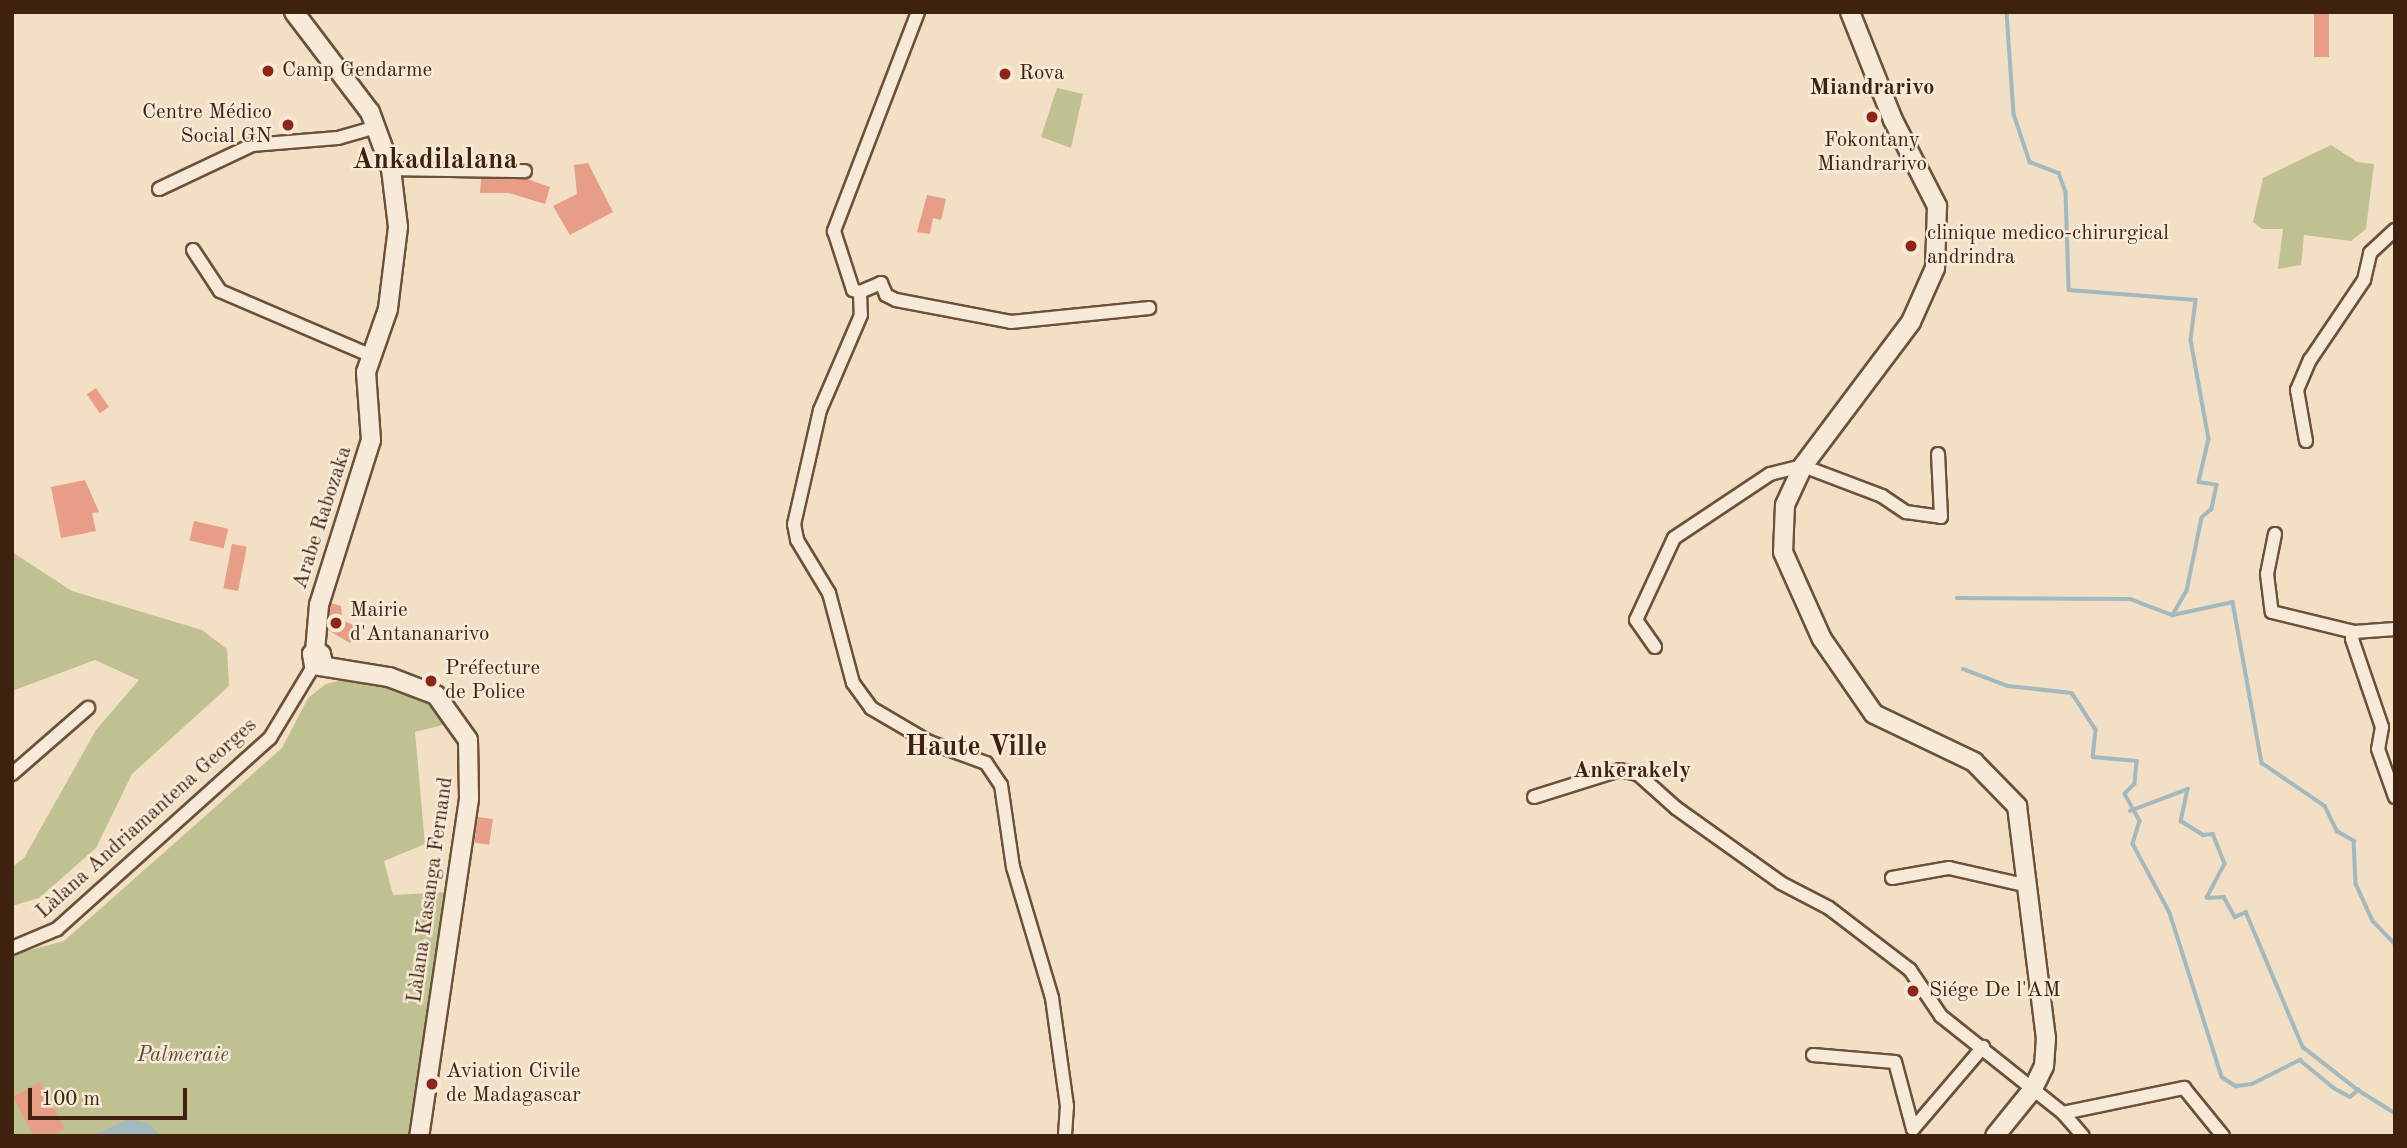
<!DOCTYPE html>
<html>
<head>
<meta charset="utf-8">
<style>
  body { margin:0 }
  #map { position:relative; width:2407px; height:1148px; overflow:hidden; background:#f3dfc3; font-family:"Old Standard TT",serif }
  div>[style] { position:absolute }
  [style*='--x'] { left:calc(var(--x)*1px); top:calc(var(--y)*1px); width:calc(var(--w)*1px); rotate:calc(var(--a)*1deg) }
  .green>* { inset:0; background:#bfc191 }
  .water>* { inset:0; background:#a2b9bf }
  .stream>* { height:3.5px; margin:-1.75px; padding:0 1.75px; transform-origin:1.75px; border-radius:1.75px; background:#a2b9bf }
  .building>* { inset:0; background:#e79d86; transform-origin:0 0 }
  .roads { filter:drop-shadow(2px 0 #6b513a) drop-shadow(-2px 0 #6b513a) drop-shadow(0 2px #6b513a) drop-shadow(0 -2px #6b513a) }
  .street>* { height:12px; margin:-6px; padding:0 6px; transform-origin:6px; border-radius:6px; background:#f7ead8 }
  .secondary>* { height:18px; margin:-9px; padding:0 9px; transform-origin:9px; border-radius:9px; background:#f7ead8 }
  .dots>* { width:19px; height:19px; translate:-50% -50%; box-sizing:border-box; border:4px solid #f7ead8; border-radius:50% }
  span { translate:-50% -50%; white-space:nowrap; text-align:center; line-height:1.15; -webkit-text-stroke:5px #f7ead8; paint-order:stroke }
  .poi-label { font-size:21px; color:#3e220d }
  .left { translate:0 -50%; text-align:left }
  .right { translate:-100% -50%; text-align:right }
  .street-label { font-size:21px; color:#3e220d }
  .park-label { font-size:21px; color:#5e4a2e; font-style:italic }
  .neighbourhood-label { font-size:23px; color:#3e220d; font-weight:700 }
  .district-label { font-size:28px; color:#3e220d; font-weight:700 }
  .frame { position:absolute; inset:0; border:14px solid #3e220d; pointer-events:none }
  .scale { position:absolute; left:28px; top:1088px; width:159px; height:32px; box-sizing:border-box; border:4px solid #3e220d; border-top:0; padding-left:9px; font-size:21px; line-height:24px; white-space:nowrap; color:#3e220d; -webkit-text-stroke:5px #f7ead8; paint-order:stroke }
</style>
</head>
<body>
<div id="map">
  <div class="green">
    <div style="clip-path:polygon(1057px 88px,1083px 94px,1071px 148px,1041px 137px)"></div>
    <div style="clip-path:polygon(2331px 145px,2357px 162px,2374px 164px,2366px 229px,2351px 241px,2304px 235px,2301px 265px,2278px 269px,2283px 229px,2262px 229px,2253px 222px,2263px 178px)"></div>
    <div style="clip-path:polygon(12px 552px,72px 591px,202px 630px,227px 649px,229px 686px,132px 774px,96px 848px,39px 898px,12px 906px,12px 867px,24px 858px,96px 730px,139px 680px,95px 660px,12px 691px)"></div>
    <div style="clip-path:polygon(347px 679px,410px 687px,438px 702px,454px 722px,415px 732px,425px 844px,384px 861px,393px 895px,447px 892px,418px 1136px,12px 1136px,12px 955px,64px 941px,282px 748px,308px 698px,326px 684px)"></div>
  </div>
  <div class="water">
    <div style="clip-path:polygon(129px 1119px,149px 1124px,161px 1136px,91px 1136px)"></div>
  </div>
  <div class="stream">
    <div style="--x:2007;--y:12;--w:102;--a:86.1"></div>
    <div style="--x:2014;--y:114;--w:51;--a:71.6"></div>
    <div style="--x:2030;--y:162;--w:31;--a:21"></div>
    <div style="--x:2059;--y:173;--w:20;--a:70"></div>
    <div style="--x:2066;--y:192;--w:98;--a:88.2"></div>
    <div style="--x:2069;--y:290;--w:127;--a:4.5"></div>
    <div style="--x:2196;--y:300;--w:40;--a:97.1"></div>
    <div style="--x:2191;--y:340;--w:101;--a:79.7"></div>
    <div style="--x:2209;--y:439;--w:44;--a:103.1"></div>
    <div style="--x:2199;--y:482;--w:18;--a:9"></div>
    <div style="--x:2217;--y:485;--w:25;--a:102"></div>
    <div style="--x:2212;--y:509;--w:13;--a:138"></div>
    <div style="--x:2202;--y:518;--w:75;--a:101.6"></div>
    <div style="--x:2187;--y:591;--w:28;--a:120"></div>
    <div style="--x:2173;--y:615;--w:61;--a:-12.2"></div>
    <div style="--x:2233;--y:602;--w:164;--a:79.8"></div>
    <div style="--x:2262;--y:763;--w:76;--a:34.3"></div>
    <div style="--x:2325;--y:806;--w:28;--a:64"></div>
    <div style="--x:2337;--y:831;--w:20;--a:30"></div>
    <div style="--x:2354;--y:841;--w:43;--a:87.3"></div>
    <div style="--x:2356;--y:884;--w:41;--a:65.3"></div>
    <div style="--x:2373;--y:921;--w:32;--a:46"></div>
    <div style="--x:1957;--y:598;--w:173;--a:0.3"></div>
    <div style="--x:2130;--y:599;--w:45;--a:20.9"></div>
    <div style="--x:1963;--y:669;--w:48;--a:20.7"></div>
    <div style="--x:2008;--y:686;--w:64;--a:6.2"></div>
    <div style="--x:2072;--y:693;--w:44;--a:57"></div>
    <div style="--x:2096;--y:730;--w:27;--a:96"></div>
    <div style="--x:2093;--y:757;--w:44;--a:5.2"></div>
    <div style="--x:2137;--y:761;--w:23;--a:95"></div>
    <div style="--x:2135;--y:784;--w:14;--a:135"></div>
    <div style="--x:2125;--y:794;--w:31;--a:61"></div>
    <div style="--x:2140;--y:821;--w:24;--a:107"></div>
    <div style="--x:2133;--y:844;--w:78;--a:61.8"></div>
    <div style="--x:2170;--y:913;--w:172;--a:72.4"></div>
    <div style="--x:2222;--y:1077;--w:17;--a:33"></div>
    <div style="--x:2236;--y:1086;--w:16;--a:-7"></div>
    <div style="--x:2252;--y:1084;--w:54;--a:-26.6"></div>
    <div style="--x:2300;--y:1060;--w:44;--a:39.5"></div>
    <div style="--x:2334;--y:1088;--w:18;--a:29"></div>
    <div style="--x:2350;--y:1097;--w:11;--a:-41"></div>
    <div style="--x:2358;--y:1090;--w:44;--a:31.9"></div>
    <div style="--x:2130;--y:811;--w:62;--a:-20.8"></div>
    <div style="--x:2188;--y:789;--w:33;--a:102"></div>
    <div style="--x:2181;--y:821;--w:26;--a:32"></div>
    <div style="--x:2203;--y:835;--w:10;--a:-6"></div>
    <div style="--x:2213;--y:834;--w:32;--a:68"></div>
    <div style="--x:2225;--y:864;--w:38;--a:118"></div>
    <div style="--x:2207;--y:898;--w:17;--a:-3"></div>
    <div style="--x:2224;--y:897;--w:23;--a:61"></div>
    <div style="--x:2235;--y:917;--w:12;--a:-24"></div>
    <div style="--x:2246;--y:912;--w:147;--a:67.1"></div>
    <div style="--x:2303;--y:1047;--w:70;--a:38"></div>
  </div>
  <div class="building">
    <div style="left:2314px;top:12px;width:15px;height:45px"></div>
    <div style="clip-path:polygon(588px 163px,613px 212px,570px 235px,553px 206px,577px 194px,574px 165px)"></div>
    <div style="clip-path:polygon(481px 179px,527px 179px,550px 187px,545px 204px,509px 193px,480px 193px)"></div>
    <div style="clip-path:polygon(927px 195px,946px 199px,941px 220px,933px 218px,930px 234px,917px 232px)"></div>
    <div style="left:96px;top:388px;width:23px;height:11px;rotate:56deg"></div>
    <div style="clip-path:polygon(85px 480px,99px 512px,92px 513px,96px 531px,61px 538px,51px 487px)"></div>
    <div style="left:194px;top:521px;width:35px;height:20px;rotate:13deg"></div>
    <div style="left:232px;top:544px;width:15px;height:45px;rotate:11deg"></div>
    <div style="clip-path:polygon(331px 603px,341px 606px,342px 620px,360px 628px,350px 643px,328px 630px)"></div>
    <div style="left:478px;top:817px;width:15px;height:26px;rotate:8deg"></div>
    <div style="clip-path:polygon(39px 1082px,65px 1129px,52px 1136px,34px 1136px,13px 1097px)"></div>
  </div>
  <div class="roads">
    <div class="street">
      <div style="--x:918;--y:12;--w:235;--a:111"></div>
      <div style="--x:834;--y:231;--w:62;--a:72.1"></div>
      <div style="--x:853;--y:290;--w:7;--a:16"></div>
      <div style="--x:860;--y:292;--w:23;--a:88"></div>
      <div style="--x:861;--y:315;--w:103;--a:113.3"></div>
      <div style="--x:820;--y:410;--w:117;--a:102.8"></div>
      <div style="--x:794;--y:524;--w:16;--a:79"></div>
      <div style="--x:797;--y:540;--w:62;--a:58.9"></div>
      <div style="--x:829;--y:593;--w:93;--a:75.1"></div>
      <div style="--x:853;--y:683;--w:31;--a:54"></div>
      <div style="--x:871;--y:708;--w:67;--a:30.4"></div>
      <div style="--x:929;--y:742;--w:61;--a:20.2"></div>
      <div style="--x:986;--y:763;--w:27;--a:56"></div>
      <div style="--x:1001;--y:785;--w:83;--a:81.7"></div>
      <div style="--x:1013;--y:867;--w:137;--a:73.4"></div>
      <div style="--x:1052;--y:998;--w:109;--a:82.1"></div>
      <div style="--x:1067;--y:1106;--w:30;--a:94"></div>
      <div style="--x:391;--y:169;--w:134;--a:0.9"></div>
      <div style="--x:159;--y:189;--w:103;--a:-25.3"></div>
      <div style="--x:252;--y:145;--w:86;--a:-4.7"></div>
      <div style="--x:338;--y:138;--w:40;--a:-16"></div>
      <div style="--x:193;--y:250;--w:49;--a:56.6"></div>
      <div style="--x:220;--y:291;--w:162;--a:23.2"></div>
      <div style="--x:860;--y:292;--w:23;--a:-23"></div>
      <div style="--x:881;--y:283;--w:13;--a:67"></div>
      <div style="--x:886;--y:295;--w:11;--a:27"></div>
      <div style="--x:896;--y:300;--w:117;--a:10.8"></div>
      <div style="--x:1011;--y:322;--w:139;--a:-5.8"></div>
      <div style="--x:2306;--y:441;--w:52;--a:-100"></div>
      <div style="--x:2297;--y:390;--w:33;--a:-67"></div>
      <div style="--x:2310;--y:360;--w:97;--a:-56"></div>
      <div style="--x:2364;--y:280;--w:28;--a:-77"></div>
      <div style="--x:2370;--y:253;--w:34;--a:-43"></div>
      <div style="--x:2275;--y:534;--w:41;--a:101.3"></div>
      <div style="--x:2267;--y:574;--w:38;--a:83"></div>
      <div style="--x:2272;--y:612;--w:84;--a:13.7"></div>
      <div style="--x:2395;--y:629;--w:41;--a:175.8"></div>
      <div style="--x:2354;--y:632;--w:7;--a:106"></div>
      <div style="--x:2352;--y:639;--w:93;--a:71.2"></div>
      <div style="--x:2382;--y:727;--w:22;--a:100"></div>
      <div style="--x:2378;--y:749;--w:51;--a:70.5"></div>
      <div style="--x:1655;--y:647;--w:33;--a:-125"></div>
      <div style="--x:1636;--y:620;--w:90;--a:-65.1"></div>
      <div style="--x:1674;--y:538;--w:115;--a:-33.7"></div>
      <div style="--x:1770;--y:474;--w:34;--a:-14"></div>
      <div style="--x:1803;--y:466;--w:85;--a:20.8"></div>
      <div style="--x:1882;--y:496;--w:29;--a:34"></div>
      <div style="--x:1906;--y:512;--w:35;--a:8"></div>
      <div style="--x:1941;--y:517;--w:63;--a:-92.7"></div>
      <div style="--x:12;--y:774;--w:101;--a:-41"></div>
      <div style="--x:1534;--y:797;--w:90;--a:-17.4"></div>
      <div style="--x:1620;--y:770;--w:18;--a:13"></div>
      <div style="--x:1638;--y:774;--w:51;--a:41.8"></div>
      <div style="--x:1676;--y:808;--w:129;--a:35.5"></div>
      <div style="--x:1781;--y:883;--w:54;--a:27.5"></div>
      <div style="--x:1829;--y:908;--w:102;--a:37.4"></div>
      <div style="--x:1910;--y:970;--w:55;--a:56"></div>
      <div style="--x:1941;--y:1016;--w:156;--a:38.5"></div>
      <div style="--x:2063;--y:1113;--w:30;--a:49"></div>
      <div style="--x:1892;--y:878;--w:58;--a:-10"></div>
      <div style="--x:1949;--y:868;--w:81;--a:12.8"></div>
      <div style="--x:12;--y:948;--w:49;--a:-22.9"></div>
      <div style="--x:57;--y:929;--w:286;--a:-41.9"></div>
      <div style="--x:270;--y:738;--w:85;--a:-58.9"></div>
      <div style="--x:1813;--y:1055;--w:82;--a:4.9"></div>
      <div style="--x:1895;--y:1062;--w:69;--a:75"></div>
      <div style="--x:1913;--y:1129;--w:108;--a:-49.5"></div>
      <div style="--x:2063;--y:1113;--w:124;--a:-11.7"></div>
      <div style="--x:2184;--y:1088;--w:62;--a:50.9"></div>
    </div>
    <div class="secondary">
      <div style="--x:294;--y:12;--w:126;--a:52.8"></div>
      <div style="--x:370;--y:112;--w:61;--a:69.8"></div>
      <div style="--x:391;--y:169;--w:58;--a:83.1"></div>
      <div style="--x:398;--y:227;--w:83;--a:97"></div>
      <div style="--x:388;--y:309;--w:67;--a:109.2"></div>
      <div style="--x:366;--y:372;--w:68;--a:85.8"></div>
      <div style="--x:371;--y:440;--w:173;--a:107.5"></div>
      <div style="--x:319;--y:605;--w:47;--a:94.9"></div>
      <div style="--x:1850;--y:12;--w:116;--a:68.3"></div>
      <div style="--x:1893;--y:120;--w:97;--a:62.9"></div>
      <div style="--x:1937;--y:206;--w:62;--a:91.8"></div>
      <div style="--x:1935;--y:268;--w:59;--a:114"></div>
      <div style="--x:1911;--y:322;--w:180;--a:126.9"></div>
      <div style="--x:1803;--y:466;--w:43;--a:114.8"></div>
      <div style="--x:1785;--y:505;--w:47;--a:92.4"></div>
      <div style="--x:1783;--y:552;--w:95;--a:65.9"></div>
      <div style="--x:1822;--y:639;--w:91;--a:55.3"></div>
      <div style="--x:1874;--y:714;--w:111;--a:25.6"></div>
      <div style="--x:1974;--y:762;--w:62;--a:45.7"></div>
      <div style="--x:2017;--y:806;--w:234;--a:82.9"></div>
      <div style="--x:2046;--y:1038;--w:28;--a:94"></div>
      <div style="--x:2044;--y:1066;--w:25;--a:116"></div>
      <div style="--x:2033;--y:1089;--w:60;--a:129"></div>
      <div style="--x:323;--y:663;--w:9;--a:-103"></div>
      <div style="--x:321;--y:654;--w:9;--a:180"></div>
      <div style="--x:312;--y:654;--w:11;--a:80"></div>
      <div style="--x:314;--y:665;--w:76;--a:9.1"></div>
      <div style="--x:389;--y:677;--w:50;--a:21"></div>
      <div style="--x:436;--y:695;--w:55;--a:54.6"></div>
      <div style="--x:468;--y:740;--w:59;--a:89"></div>
      <div style="--x:469;--y:799;--w:341;--a:98.4"></div>
    </div>
  </div>
  <div class="dots">
    <div style="left:268px;top:71px;background:#8f2418"></div>
    <div style="left:1005px;top:74px;background:#8f2418"></div>
    <div style="left:1872px;top:117px;background:#8f2418"></div>
    <div style="left:288px;top:125px;background:#8f2418"></div>
    <div style="left:1911px;top:246px;background:#8f2418"></div>
    <div style="left:336px;top:623px;background:#8f2418"></div>
    <div style="left:431px;top:681px;background:#8f2418"></div>
    <div style="left:1913px;top:991px;background:#8f2418"></div>
    <div style="left:432px;top:1084px;background:#8f2418"></div>
  </div>
  <div class="poi-label">
    <span class="left" style="left:282px;top:71px">Camp Gendarme</span>
    <span class="left" style="left:1019px;top:74px">Rova</span>
    <span class="right" style="left:272px;top:125px">Centre Médico<br>Social GN</span>
    <span style="left:1872px;top:153px">Fokontany<br>Miandrarivo</span>
    <span class="left" style="left:1927px;top:246px">clinique medico-chirurgical<br>andrindra</span>
    <span class="left" style="left:350px;top:623px">Mairie<br>d'Antananarivo</span>
    <span class="left" style="left:445px;top:681px">Préfecture<br>de Police</span>
    <span class="left" style="left:1929px;top:991px">Siége De l'AM</span>
    <span class="left" style="left:446px;top:1084px">Aviation Civile<br>de Madagascar</span>
  </div>
  <div class="street-label">
    <span style="left:323px;top:518px;rotate:-72deg">Arabe Rabozaka</span>
    <span style="left:147px;top:819px;rotate:-42deg">Làlana Andriamantena Georges</span>
    <span style="left:431px;top:890px;rotate:-82deg">Làlana Kasanga Fernand</span>
  </div>
  <div class="park-label">
    <span style="left:183px;top:1056px">Palmeraie</span>
  </div>
  <div class="neighbourhood-label">
    <span style="left:1872px;top:88px">Miandrarivo</span>
    <span style="left:1632px;top:771px">Ankerakely</span>
  </div>
  <div class="district-label">
    <span style="left:435px;top:161px">Ankadilalana</span>
    <span style="left:976px;top:748px">Haute Ville</span>
  </div>
  <div class="frame"></div>
  <div class="scale">100 m</div>
</div>
</body>
</html>
